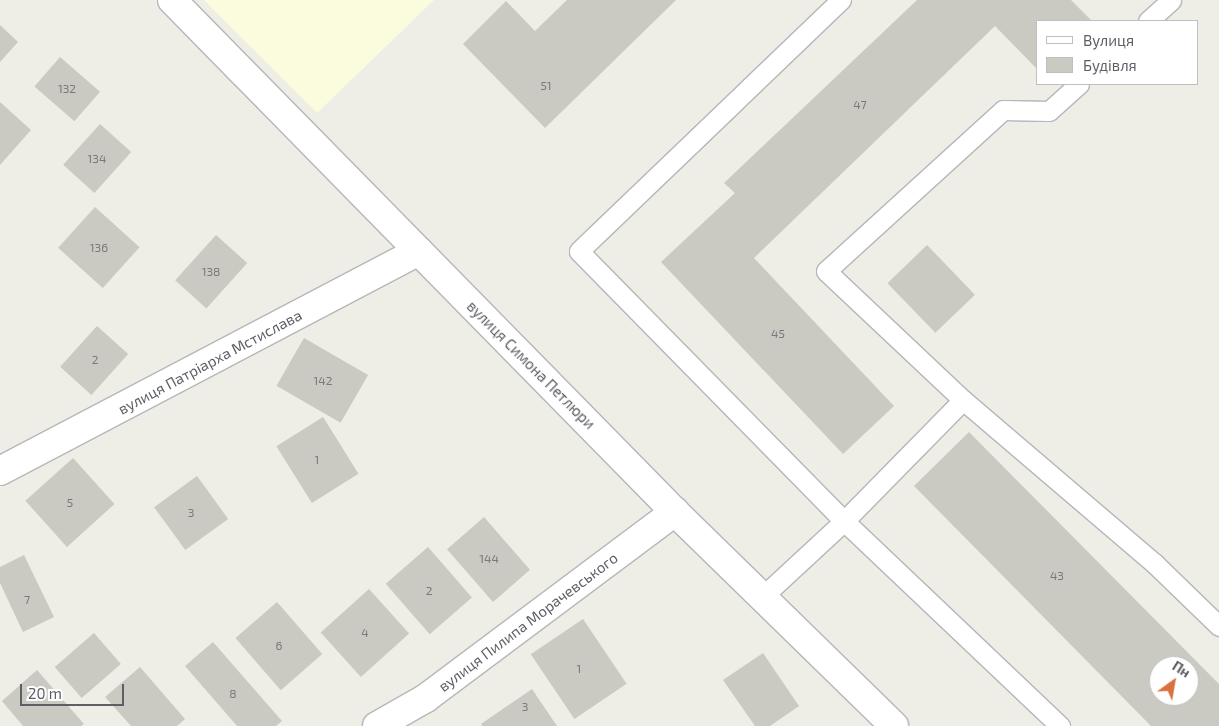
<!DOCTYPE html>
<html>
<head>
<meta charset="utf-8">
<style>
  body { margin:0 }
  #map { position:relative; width:1219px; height:726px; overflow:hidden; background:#eeeee6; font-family:"Exo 2",sans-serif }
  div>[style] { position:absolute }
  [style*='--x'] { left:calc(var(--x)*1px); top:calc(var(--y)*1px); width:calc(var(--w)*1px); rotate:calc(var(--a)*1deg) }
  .commercial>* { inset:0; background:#fbfbde }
  .building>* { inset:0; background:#cac9c2; transform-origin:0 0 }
  .roads { filter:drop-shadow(1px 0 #b6b6bb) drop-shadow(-1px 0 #b6b6bb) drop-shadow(0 1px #b6b6bb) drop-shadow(0 -1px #b6b6bb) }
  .service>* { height:19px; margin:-9.5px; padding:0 9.5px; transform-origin:9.5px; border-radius:9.5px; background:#fff }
  .minor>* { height:28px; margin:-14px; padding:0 14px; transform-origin:14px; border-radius:14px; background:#fff }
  span { translate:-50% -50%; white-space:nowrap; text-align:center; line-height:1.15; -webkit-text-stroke:4px #fff; paint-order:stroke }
  .number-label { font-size:12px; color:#787a7c }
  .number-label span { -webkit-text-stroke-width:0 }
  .street-label { font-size:15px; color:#5d5f65 }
  .legend { position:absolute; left:1036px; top:20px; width:162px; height:65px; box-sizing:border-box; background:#fff; border:1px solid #bebfc1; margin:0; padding:6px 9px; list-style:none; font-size:15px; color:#5d5f65 }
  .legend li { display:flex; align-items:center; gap:10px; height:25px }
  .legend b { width:25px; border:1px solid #bebfc1 }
  .north { position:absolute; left:1149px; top:656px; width:50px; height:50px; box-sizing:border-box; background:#fff; border:1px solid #bebfc1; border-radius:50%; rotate:32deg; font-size:14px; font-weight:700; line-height:20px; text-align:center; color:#5d5f65 }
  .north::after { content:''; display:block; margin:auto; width:18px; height:22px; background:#da7140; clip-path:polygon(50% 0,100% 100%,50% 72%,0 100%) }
  .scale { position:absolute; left:20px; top:684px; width:104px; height:22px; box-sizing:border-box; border:2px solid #5d5f65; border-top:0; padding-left:6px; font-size:15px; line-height:18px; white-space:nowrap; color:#5d5f65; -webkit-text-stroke:4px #fff; paint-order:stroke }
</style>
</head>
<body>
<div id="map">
  <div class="commercial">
    <div style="clip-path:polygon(204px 0,434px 0,317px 113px)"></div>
  </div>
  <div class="building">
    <div style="clip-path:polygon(567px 0,676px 0,545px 128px,463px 44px,506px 1px,535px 31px)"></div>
    <div style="clip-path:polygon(917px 0,1071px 0,1092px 21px,1038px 21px,1038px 70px,995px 26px,754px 258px,894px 406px,843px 454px,661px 262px,735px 193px,724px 183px)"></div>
    <div style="clip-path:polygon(0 25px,18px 42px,0 62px)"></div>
    <div style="left:60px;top:57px;width:53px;height:39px;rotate:41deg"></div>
    <div style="clip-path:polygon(0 102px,31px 130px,0 165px)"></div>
    <div style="left:100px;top:124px;width:42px;height:55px;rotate:42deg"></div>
    <div style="left:95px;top:207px;width:60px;height:55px;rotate:42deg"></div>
    <div style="left:216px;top:235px;width:42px;height:61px;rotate:42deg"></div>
    <div style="left:927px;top:245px;width:69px;height:55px;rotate:46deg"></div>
    <div style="left:97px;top:326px;width:42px;height:55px;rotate:42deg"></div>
    <div style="left:304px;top:338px;width:74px;height:55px;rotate:30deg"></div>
    <div style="left:323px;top:417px;width:67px;height:55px;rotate:58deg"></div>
    <div style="clip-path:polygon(evenodd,969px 432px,1219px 684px,1219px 726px,1151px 726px,914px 486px,969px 432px,1159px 666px,1189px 666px,1189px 696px,1159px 696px,1159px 666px)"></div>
    <div style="left:73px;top:458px;width:62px;height:64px;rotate:48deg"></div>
    <div style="left:197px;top:476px;width:53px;height:53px;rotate:54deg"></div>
    <div style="left:484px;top:517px;width:70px;height:49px;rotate:49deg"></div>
    <div style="left:428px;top:547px;width:67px;height:56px;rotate:49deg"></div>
    <div style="clip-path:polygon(24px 555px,54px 617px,23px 632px,0 583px,0 567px)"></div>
    <div style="left:369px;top:589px;width:60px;height:65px;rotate:48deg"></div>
    <div style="left:277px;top:602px;width:69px;height:55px;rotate:49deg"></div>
    <div style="left:583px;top:619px;width:78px;height:63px;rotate:56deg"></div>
    <div style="left:94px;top:633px;width:41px;height:52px;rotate:49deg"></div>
    <div style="clip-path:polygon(213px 642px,282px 721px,276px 726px,237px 726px,185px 666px)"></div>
    <div style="clip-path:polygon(763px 653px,799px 706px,770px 726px,755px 726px,723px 680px)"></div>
    <div style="clip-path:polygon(140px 667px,185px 719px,177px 726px,131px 726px,105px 697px)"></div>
    <div style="clip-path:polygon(37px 670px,84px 724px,81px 726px,23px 726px,2px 701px)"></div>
    <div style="clip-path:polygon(532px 689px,557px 726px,482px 726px,481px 724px)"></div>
  </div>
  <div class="roads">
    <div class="service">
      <div style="--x:1148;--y:21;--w:31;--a:-42"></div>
      <div style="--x:1079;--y:84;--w:40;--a:138"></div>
      <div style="--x:1049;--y:111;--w:46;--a:-178.8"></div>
      <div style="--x:1003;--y:110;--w:239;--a:137.7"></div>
      <div style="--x:826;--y:271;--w:188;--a:43.3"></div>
      <div style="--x:963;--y:400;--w:253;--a:40.5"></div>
      <div style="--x:1155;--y:564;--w:89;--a:44.1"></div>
      <div style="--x:963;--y:400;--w:170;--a:134.5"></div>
      <div style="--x:844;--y:521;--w:298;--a:43.5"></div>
      <div style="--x:762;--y:597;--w:112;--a:-42.8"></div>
      <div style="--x:844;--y:521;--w:378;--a:-134.5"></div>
      <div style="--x:579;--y:251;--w:363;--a:-43.8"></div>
    </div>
    <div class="minor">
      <div style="--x:172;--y:0;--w:718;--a:45.51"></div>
      <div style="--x:675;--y:512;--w:306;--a:44.3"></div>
      <div style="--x:0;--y:471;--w:473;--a:-27.7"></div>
      <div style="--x:377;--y:726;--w:56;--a:-29.7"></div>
      <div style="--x:426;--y:698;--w:311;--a:-36.8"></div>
    </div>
  </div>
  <div class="number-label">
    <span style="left:546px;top:86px">51</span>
    <span style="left:67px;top:89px">132</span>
    <span style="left:860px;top:105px">47</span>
    <span style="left:97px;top:159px">134</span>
    <span style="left:99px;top:248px">136</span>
    <span style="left:211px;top:272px">138</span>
    <span style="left:778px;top:334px">45</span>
    <span style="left:95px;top:360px">2</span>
    <span style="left:323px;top:381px">142</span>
    <span style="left:317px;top:460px">1</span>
    <span style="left:70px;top:503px">5</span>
    <span style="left:191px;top:513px">3</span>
    <span style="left:489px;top:559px">144</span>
    <span style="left:1057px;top:576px">43</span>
    <span style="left:429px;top:591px">2</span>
    <span style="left:27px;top:600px">7</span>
    <span style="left:365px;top:633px">4</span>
    <span style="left:279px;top:646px">6</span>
    <span style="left:579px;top:669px">1</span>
    <span style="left:233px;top:694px">8</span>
    <span style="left:525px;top:707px">3</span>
  </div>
  <div class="street-label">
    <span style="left:210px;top:362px;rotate:-28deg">вулиця Патріарха Мстислава</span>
    <span style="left:531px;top:365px;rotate:45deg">вулиця Симона Петлюри</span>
    <span style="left:528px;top:622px;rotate:-37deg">вулиця Пилипа Морачевського</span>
  </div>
  <ul class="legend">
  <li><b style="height:6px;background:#fff"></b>Вулиця</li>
  <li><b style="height:14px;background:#cac9c2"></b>Будівля</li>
  </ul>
  <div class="north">Пн</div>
  <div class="scale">20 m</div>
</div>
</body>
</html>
